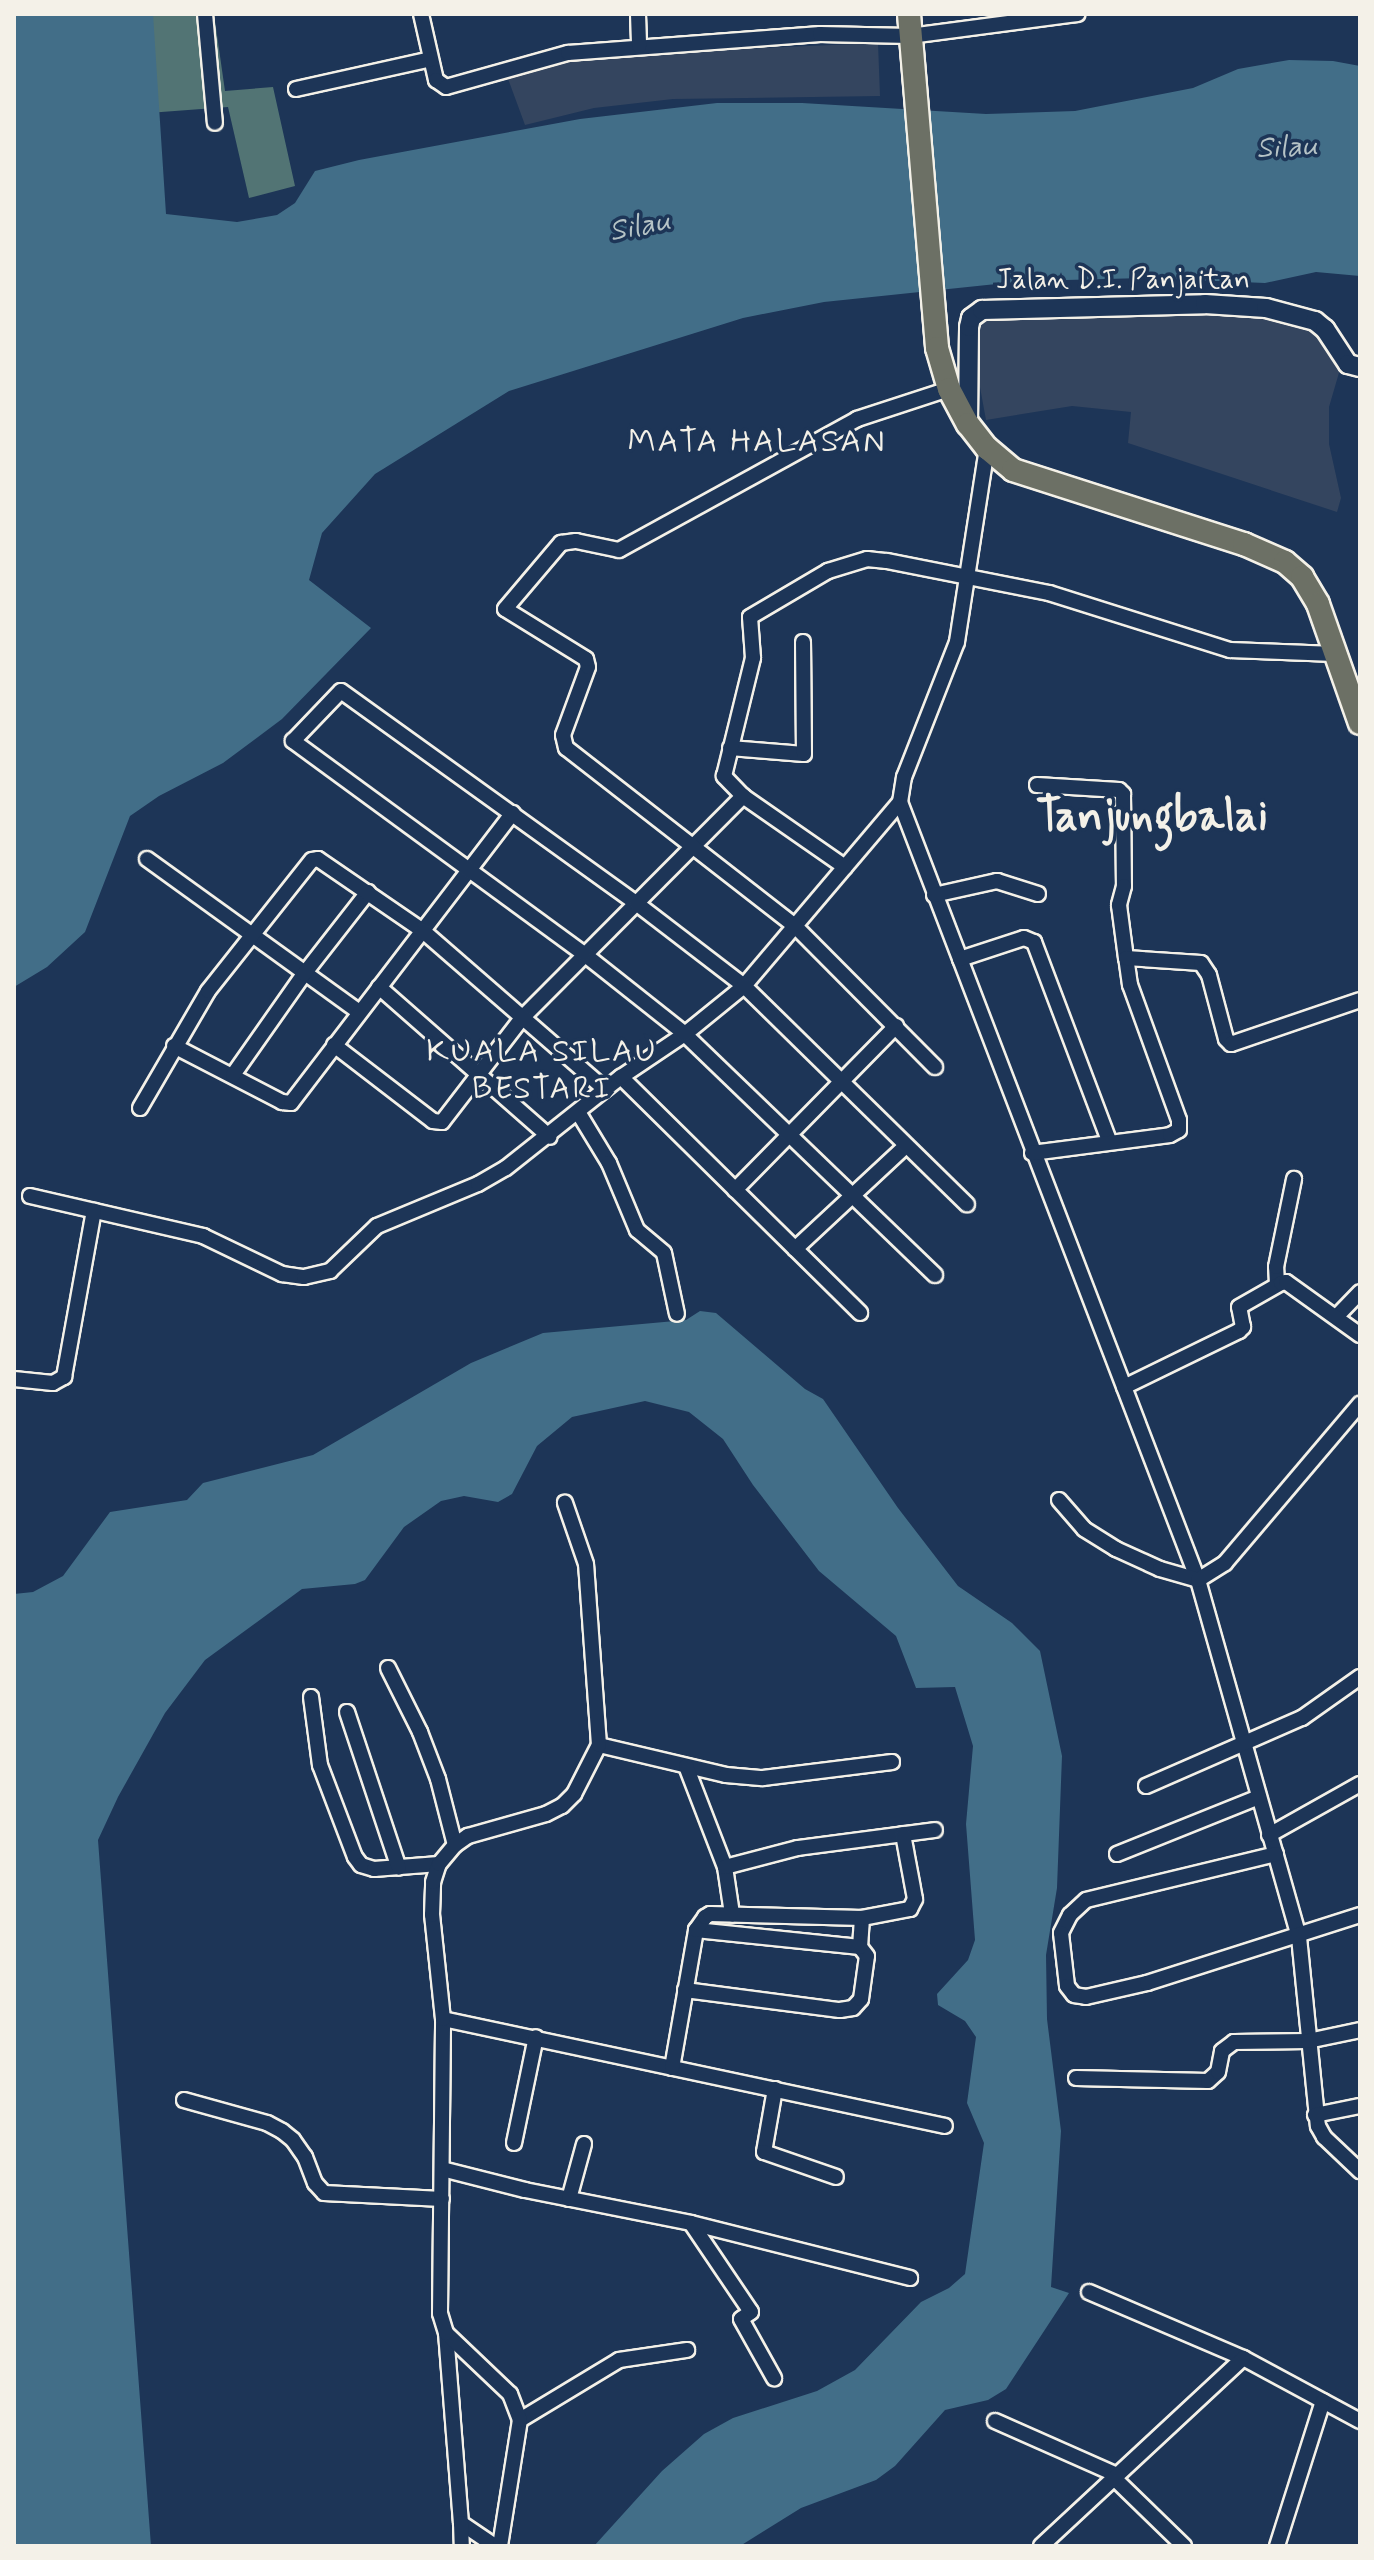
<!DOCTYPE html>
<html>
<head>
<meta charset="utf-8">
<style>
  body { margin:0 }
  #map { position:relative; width:1374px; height:2560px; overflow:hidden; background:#1d3557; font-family:Mynerve,sans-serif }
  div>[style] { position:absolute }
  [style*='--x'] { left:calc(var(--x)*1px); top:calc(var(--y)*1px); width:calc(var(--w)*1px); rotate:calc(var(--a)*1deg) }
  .built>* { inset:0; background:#34455f }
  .green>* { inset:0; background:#527474 }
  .water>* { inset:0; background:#426e88 }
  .roads { filter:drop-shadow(2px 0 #f4f1e8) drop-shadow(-2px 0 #f4f1e8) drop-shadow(0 2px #f4f1e8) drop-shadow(0 -2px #f4f1e8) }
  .minor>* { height:14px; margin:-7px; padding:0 7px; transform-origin:7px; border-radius:7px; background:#1d3557 }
  .secondary>* { height:18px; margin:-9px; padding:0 9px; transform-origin:9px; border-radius:9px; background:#1d3557 }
  .trunk>* { height:22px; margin:-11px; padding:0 11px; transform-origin:11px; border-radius:11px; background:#6c7065 }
  span { translate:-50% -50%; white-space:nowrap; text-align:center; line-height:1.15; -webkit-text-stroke:7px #1d3557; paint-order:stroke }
  .street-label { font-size:28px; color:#f4f1e8 }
  .water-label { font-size:30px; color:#b6c3c6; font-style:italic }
  .quarter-label { font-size:32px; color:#f4f1e8; letter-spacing:2px }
  .town-label { font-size:44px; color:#f4f1e8; font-weight:700 }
  .frame { position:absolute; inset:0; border:16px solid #f4f1e8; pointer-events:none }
</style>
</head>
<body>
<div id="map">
  <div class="built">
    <div style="clip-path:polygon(878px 43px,880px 96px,673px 99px,594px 108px,525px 125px,507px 76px,575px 56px)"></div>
    <div style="clip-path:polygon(1266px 308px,1303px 315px,1343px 359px,1329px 407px,1329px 444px,1341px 498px,1337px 512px,1128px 443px,1131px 412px,1072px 406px,986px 420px,969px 327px,971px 318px)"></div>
  </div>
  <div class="green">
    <div style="clip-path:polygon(138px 14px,214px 14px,225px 91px,273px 87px,295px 186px,249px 198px,228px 107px,148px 113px)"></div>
  </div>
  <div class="water">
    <div style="clip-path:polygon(14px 14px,153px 14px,166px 214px,237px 222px,277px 215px,295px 203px,315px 171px,359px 160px,580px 119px,717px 103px,802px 103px,986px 114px,1075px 111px,1193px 88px,1238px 69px,1289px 60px,1333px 61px,1360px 66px,1360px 276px,1316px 272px,1265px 283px,1145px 278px,1026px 281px,824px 302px,743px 318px,509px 391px,375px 474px,322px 533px,309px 580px,371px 628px,282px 719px,223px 763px,159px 796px,130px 816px,85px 932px,47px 967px,14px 987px)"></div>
    <div style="clip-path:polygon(700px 1311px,716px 1313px,805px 1389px,823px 1399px,898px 1508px,958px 1586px,1012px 1623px,1040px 1651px,1062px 1756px,1057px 1888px,1046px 1955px,1047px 2019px,1061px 2131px,1051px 2287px,1069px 2293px,1006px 2389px,988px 2400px,945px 2410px,895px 2466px,876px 2480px,801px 2508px,740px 2546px,594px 2546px,662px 2471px,704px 2434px,733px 2418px,817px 2391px,855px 2370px,921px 2302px,949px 2288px,965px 2274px,984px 2143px,967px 2103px,976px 2037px,965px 2021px,938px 2005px,937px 1994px,968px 1960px,975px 1940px,966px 1824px,973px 1746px,955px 1687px,916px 1688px,896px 1636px,819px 1571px,753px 1485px,723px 1439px,689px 1412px,645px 1401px,572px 1417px,537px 1446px,512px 1494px,498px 1502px,464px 1496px,441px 1501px,404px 1527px,365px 1580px,355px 1584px,302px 1589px,205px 1660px,165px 1713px,118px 1797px,98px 1840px,151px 2546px,14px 2546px,14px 1594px,33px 1592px,63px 1576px,110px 1512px,187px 1500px,203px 1483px,313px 1455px,471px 1363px,543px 1333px,686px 1320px)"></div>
  </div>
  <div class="roads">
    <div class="minor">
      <div style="--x:205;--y:14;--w:109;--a:84.8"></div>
      <div style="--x:421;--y:14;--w:68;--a:77.2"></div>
      <div style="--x:436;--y:80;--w:12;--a:35"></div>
      <div style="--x:446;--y:87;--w:127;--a:-15.6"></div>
      <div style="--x:568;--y:53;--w:253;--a:-4.3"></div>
      <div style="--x:820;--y:34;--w:90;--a:1.3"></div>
      <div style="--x:910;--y:36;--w:169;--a:-7.5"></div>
      <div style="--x:638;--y:14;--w:32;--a:88"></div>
      <div style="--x:296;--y:89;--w:138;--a:-12.5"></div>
      <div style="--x:987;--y:448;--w:196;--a:98.8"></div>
      <div style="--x:957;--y:642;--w:145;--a:111.4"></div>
      <div style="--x:904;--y:777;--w:25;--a:99"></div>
      <div style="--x:900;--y:802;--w:833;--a:69.04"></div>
      <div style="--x:1198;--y:1580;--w:371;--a:74.2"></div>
      <div style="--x:1299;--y:1937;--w:190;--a:84.3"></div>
      <div style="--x:1318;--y:2126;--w:13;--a:61"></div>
      <div style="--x:1324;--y:2137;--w:50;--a:43.4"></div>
      <div style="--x:730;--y:748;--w:74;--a:4.6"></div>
      <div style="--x:804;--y:754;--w:112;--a:-90.5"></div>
      <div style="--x:1037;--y:785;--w:82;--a:3.5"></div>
      <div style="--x:1119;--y:790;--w:6;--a:45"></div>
      <div style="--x:1123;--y:794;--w:92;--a:89.4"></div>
      <div style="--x:1124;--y:886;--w:20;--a:105"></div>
      <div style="--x:1119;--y:905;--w:53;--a:82.5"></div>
      <div style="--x:147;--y:859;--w:261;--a:35.8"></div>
      <div style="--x:845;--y:867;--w:124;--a:-145.2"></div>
      <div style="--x:743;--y:796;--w:28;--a:-134"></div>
      <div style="--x:724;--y:776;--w:122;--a:-76.2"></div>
      <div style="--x:753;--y:658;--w:41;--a:-94.2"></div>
      <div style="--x:750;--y:617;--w:91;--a:-30.5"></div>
      <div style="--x:828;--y:571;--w:41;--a:-17.1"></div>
      <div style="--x:867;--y:559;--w:20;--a:6"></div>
      <div style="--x:887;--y:561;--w:165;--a:11.2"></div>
      <div style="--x:1049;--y:593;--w:190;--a:17.5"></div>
      <div style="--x:1230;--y:650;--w:105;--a:2.2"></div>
      <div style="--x:934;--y:895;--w:65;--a:-12.5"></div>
      <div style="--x:997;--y:881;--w:43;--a:17.6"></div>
      <div style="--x:960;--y:959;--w:67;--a:-18.2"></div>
      <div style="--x:1024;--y:938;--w:11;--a:22"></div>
      <div style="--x:1034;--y:942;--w:213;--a:69.3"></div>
      <div style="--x:379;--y:987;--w:227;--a:41.3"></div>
      <div style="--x:334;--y:1045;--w:125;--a:37.5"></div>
      <div style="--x:433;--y:1121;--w:9;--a:6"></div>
      <div style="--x:442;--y:1122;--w:133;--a:-52.4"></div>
      <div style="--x:523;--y:1017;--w:312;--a:-45.1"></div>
      <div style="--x:174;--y:1046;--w:122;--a:27.4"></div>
      <div style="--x:282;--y:1102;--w:9;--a:6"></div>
      <div style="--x:291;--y:1103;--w:365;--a:-52.6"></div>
      <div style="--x:935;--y:1067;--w:199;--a:-134.8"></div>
      <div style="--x:795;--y:926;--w:290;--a:-142.1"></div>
      <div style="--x:566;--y:748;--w:13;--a:-103"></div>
      <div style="--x:563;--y:735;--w:72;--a:-69.8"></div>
      <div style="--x:588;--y:667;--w:8;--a:-104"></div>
      <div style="--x:586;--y:659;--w:95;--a:-148.3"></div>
      <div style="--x:505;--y:609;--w:87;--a:-49.7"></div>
      <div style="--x:561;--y:543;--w:15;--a:-8"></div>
      <div style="--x:576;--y:541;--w:44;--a:11.8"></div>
      <div style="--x:619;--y:550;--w:272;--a:-28.8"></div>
      <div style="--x:857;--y:419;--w:97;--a:-18.1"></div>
      <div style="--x:233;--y:1075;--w:123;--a:-54.9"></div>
      <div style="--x:304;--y:974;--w:104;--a:-52"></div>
      <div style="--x:621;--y:1077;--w:336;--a:44.6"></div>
      <div style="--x:140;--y:1108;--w:135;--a:-59.8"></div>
      <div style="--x:208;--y:991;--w:167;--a:-51.6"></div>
      <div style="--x:312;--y:860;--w:6;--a:-9"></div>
      <div style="--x:318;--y:859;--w:127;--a:34.4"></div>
      <div style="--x:423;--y:931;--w:241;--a:41"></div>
      <div style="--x:578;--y:1112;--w:60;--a:58.7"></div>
      <div style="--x:609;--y:1163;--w:73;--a:67.3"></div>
      <div style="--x:637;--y:1230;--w:35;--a:40"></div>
      <div style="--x:664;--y:1253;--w:62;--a:78"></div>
      <div style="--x:1032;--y:1153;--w:139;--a:-7.4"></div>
      <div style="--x:1170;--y:1135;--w:10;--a:-29"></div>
      <div style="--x:1179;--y:1130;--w:10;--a:-90"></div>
      <div style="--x:1179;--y:1120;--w:144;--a:-109.9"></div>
      <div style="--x:1130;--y:985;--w:27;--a:-98"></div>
      <div style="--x:1126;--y:958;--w:75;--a:3.8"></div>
      <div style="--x:1201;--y:963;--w:14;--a:56"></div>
      <div style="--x:1209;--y:975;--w:66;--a:75.1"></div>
      <div style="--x:1226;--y:1039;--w:7;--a:45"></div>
      <div style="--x:1231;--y:1044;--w:136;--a:-18.8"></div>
      <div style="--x:735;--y:1190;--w:230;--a:-45.5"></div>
      <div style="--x:30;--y:1196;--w:178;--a:13"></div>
      <div style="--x:203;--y:1236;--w:88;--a:25.7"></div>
      <div style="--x:282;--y:1274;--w:22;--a:8"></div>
      <div style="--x:304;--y:1277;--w:27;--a:-13"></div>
      <div style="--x:330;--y:1271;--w:65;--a:-43.8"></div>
      <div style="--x:377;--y:1226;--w:109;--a:-22.6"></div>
      <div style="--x:478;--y:1184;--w:32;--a:-30"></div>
      <div style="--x:506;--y:1168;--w:147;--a:-38.4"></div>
      <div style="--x:621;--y:1077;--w:77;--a:-33.9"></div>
      <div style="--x:685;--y:1034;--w:76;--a:-39.1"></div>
      <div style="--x:744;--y:986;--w:241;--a:-49.7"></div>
      <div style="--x:795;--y:1249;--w:151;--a:-42.9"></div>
      <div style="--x:935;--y:1275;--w:347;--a:-136.1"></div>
      <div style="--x:685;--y:1034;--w:129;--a:-141.6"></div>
      <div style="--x:584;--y:954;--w:361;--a:-143.8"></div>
      <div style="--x:293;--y:741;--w:69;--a:-46.2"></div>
      <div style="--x:341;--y:691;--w:363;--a:35.7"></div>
      <div style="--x:636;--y:903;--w:136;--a:37.5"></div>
      <div style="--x:744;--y:986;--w:312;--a:44.4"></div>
      <div style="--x:1277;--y:1284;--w:17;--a:-93"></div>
      <div style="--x:1276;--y:1267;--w:90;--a:-78.4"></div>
      <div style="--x:1337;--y:1316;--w:33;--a:-46"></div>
      <div style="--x:14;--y:1379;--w:39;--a:6"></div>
      <div style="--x:53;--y:1383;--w:13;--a:-29"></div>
      <div style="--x:64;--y:1377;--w:169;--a:-79.8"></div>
      <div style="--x:1124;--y:1387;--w:128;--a:-26"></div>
      <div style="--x:1239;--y:1331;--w:6;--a:-45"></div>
      <div style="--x:1243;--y:1327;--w:20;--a:-101"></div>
      <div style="--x:1239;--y:1307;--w:48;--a:-29.7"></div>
      <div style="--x:1281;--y:1283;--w:5;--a:-11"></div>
      <div style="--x:1286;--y:1282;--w:91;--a:35.6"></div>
      <div style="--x:1059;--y:1500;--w:38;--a:49"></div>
      <div style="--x:1084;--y:1529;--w:38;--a:32"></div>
      <div style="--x:1116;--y:1549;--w:48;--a:24.4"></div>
      <div style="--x:1160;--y:1569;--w:40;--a:16"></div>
      <div style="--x:1198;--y:1580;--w:32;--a:-32"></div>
      <div style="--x:1225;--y:1563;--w:209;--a:-49.7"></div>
      <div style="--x:388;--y:1668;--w:72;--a:63.4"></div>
      <div style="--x:420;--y:1732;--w:50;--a:69"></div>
      <div style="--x:438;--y:1779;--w:68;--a:75.6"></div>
      <div style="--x:311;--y:1697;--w:69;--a:82.5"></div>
      <div style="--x:320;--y:1765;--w:98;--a:69.2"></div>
      <div style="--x:355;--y:1857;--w:10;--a:53"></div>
      <div style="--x:361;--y:1865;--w:14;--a:17"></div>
      <div style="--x:374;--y:1869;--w:65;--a:-4.4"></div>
      <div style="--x:347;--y:1712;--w:164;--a:71.6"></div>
      <div style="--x:599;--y:1745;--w:130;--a:13.3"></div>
      <div style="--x:726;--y:1775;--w:37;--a:5"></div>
      <div style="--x:763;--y:1778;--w:130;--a:-7.1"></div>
      <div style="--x:686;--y:1766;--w:108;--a:68.9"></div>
      <div style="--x:725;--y:1867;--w:48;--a:81.5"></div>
      <div style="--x:1146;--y:1786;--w:170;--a:-23.6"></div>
      <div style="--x:1302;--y:1718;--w:71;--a:-35.3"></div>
      <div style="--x:1269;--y:1835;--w:104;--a:-29.3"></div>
      <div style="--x:1117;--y:1854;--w:153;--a:-21.9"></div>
      <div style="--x:1276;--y:1854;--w:195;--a:166.4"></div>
      <div style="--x:1086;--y:1900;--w:22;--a:137"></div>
      <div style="--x:1070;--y:1915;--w:20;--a:117"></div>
      <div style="--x:1061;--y:1933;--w:53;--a:83.5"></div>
      <div style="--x:1067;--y:1986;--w:11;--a:52"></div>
      <div style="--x:1074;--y:1995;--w:12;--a:9"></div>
      <div style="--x:1086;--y:1997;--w:63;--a:-12.9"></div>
      <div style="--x:1147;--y:1983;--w:224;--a:-17.7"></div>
      <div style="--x:725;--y:1867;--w:75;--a:-14.6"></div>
      <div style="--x:798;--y:1848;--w:138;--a:-7.5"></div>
      <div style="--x:860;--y:1947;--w:29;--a:-86"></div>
      <div style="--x:685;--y:1990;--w:156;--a:7.4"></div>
      <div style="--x:840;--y:2010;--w:13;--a:-9"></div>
      <div style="--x:853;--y:2008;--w:12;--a:-48"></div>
      <div style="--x:861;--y:1999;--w:43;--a:-82.1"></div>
      <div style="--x:867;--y:1956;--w:11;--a:-128"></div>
      <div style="--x:860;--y:1947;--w:165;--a:-174.1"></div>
      <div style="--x:443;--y:2019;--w:513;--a:12.03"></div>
      <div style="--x:672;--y:2068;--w:140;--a:-80.1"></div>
      <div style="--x:696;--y:1930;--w:16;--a:-55"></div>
      <div style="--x:705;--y:1917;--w:6;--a:-31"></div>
      <div style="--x:710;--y:1914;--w:152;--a:1.5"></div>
      <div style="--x:862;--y:1918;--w:49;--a:-10.6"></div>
      <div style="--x:910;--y:1909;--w:11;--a:-63"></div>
      <div style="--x:915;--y:1899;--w:66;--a:-100.5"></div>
      <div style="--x:1076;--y:2078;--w:132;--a:1.3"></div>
      <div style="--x:1208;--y:2081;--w:13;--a:-42"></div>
      <div style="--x:1218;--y:2072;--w:21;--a:-79"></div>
      <div style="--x:1222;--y:2051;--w:15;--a:-37"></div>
      <div style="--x:1234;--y:2042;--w:74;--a:-0.8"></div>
      <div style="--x:1308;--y:2041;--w:53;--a:-11.9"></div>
      <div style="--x:775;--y:2089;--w:64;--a:99.9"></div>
      <div style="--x:764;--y:2152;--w:76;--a:19.1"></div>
      <div style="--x:184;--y:2100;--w:86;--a:15.5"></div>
      <div style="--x:267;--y:2123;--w:17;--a:28"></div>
      <div style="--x:282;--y:2131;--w:14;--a:39"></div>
      <div style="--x:293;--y:2140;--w:21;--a:55"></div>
      <div style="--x:305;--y:2157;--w:28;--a:69"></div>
      <div style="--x:315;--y:2183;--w:13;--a:48"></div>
      <div style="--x:324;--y:2193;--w:118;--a:2.9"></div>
      <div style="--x:1315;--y:2115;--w:46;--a:-11.3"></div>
      <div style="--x:514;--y:2143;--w:108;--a:-78.3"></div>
      <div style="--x:442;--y:2169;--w:86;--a:14.2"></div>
      <div style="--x:525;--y:2190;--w:169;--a:11.2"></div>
      <div style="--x:691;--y:2223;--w:226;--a:14.1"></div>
      <div style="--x:569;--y:2199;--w:57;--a:-74.7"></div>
      <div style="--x:691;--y:2223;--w:107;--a:56"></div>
      <div style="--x:751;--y:2312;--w:12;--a:145"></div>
      <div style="--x:741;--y:2319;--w:68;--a:60.8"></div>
      <div style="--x:1089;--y:2292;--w:168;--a:23.2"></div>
      <div style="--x:1243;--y:2358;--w:133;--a:28.3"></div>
      <div style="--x:446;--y:2333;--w:191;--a:85.5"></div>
      <div style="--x:461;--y:2523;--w:41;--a:34.1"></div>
      <div style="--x:520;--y:2420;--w:116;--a:-31.2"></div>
      <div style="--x:619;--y:2360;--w:69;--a:-8.4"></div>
      <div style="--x:995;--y:2421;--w:133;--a:23.9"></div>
      <div style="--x:1114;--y:2478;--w:98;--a:44.2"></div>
      <div style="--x:461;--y:2523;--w:23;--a:88"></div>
      <div style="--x:500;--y:2546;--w:128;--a:-81"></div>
      <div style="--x:520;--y:2420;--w:28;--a:-111"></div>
      <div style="--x:510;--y:2394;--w:88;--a:-136.4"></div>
      <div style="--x:446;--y:2333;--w:21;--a:-107"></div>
      <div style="--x:440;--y:2313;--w:294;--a:-89.4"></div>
      <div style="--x:443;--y:2019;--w:105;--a:-96"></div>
      <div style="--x:432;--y:1915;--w:33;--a:-88"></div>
      <div style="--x:433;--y:1882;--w:19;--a:-72"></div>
      <div style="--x:439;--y:1864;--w:25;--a:-50"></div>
      <div style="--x:455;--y:1845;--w:16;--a:-35"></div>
      <div style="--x:468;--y:1836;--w:81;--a:-15.8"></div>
      <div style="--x:546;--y:1814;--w:18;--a:-27"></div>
      <div style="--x:562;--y:1806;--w:17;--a:-45"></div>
      <div style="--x:574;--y:1794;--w:55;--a:-63"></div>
      <div style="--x:599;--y:1745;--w:181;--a:-94.1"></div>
      <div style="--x:586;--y:1564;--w:65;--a:-109"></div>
      <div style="--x:1041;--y:2546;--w:276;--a:-42.9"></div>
      <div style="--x:1277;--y:2546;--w:152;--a:-72.4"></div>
    </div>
    <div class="secondary">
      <div style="--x:968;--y:424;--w:97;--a:-89.4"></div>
      <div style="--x:969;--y:327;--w:9;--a:-77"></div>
      <div style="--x:971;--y:318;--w:14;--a:-36"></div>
      <div style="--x:982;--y:310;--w:223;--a:-1.5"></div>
      <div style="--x:1205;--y:304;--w:61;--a:3.8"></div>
      <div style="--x:1266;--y:308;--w:51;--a:14.9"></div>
      <div style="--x:1315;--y:321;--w:13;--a:39"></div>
      <div style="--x:1325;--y:329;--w:42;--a:56.7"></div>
      <div style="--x:1348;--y:364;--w:12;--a:14"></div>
    </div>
    <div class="trunk">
      <div style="--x:909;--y:14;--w:335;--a:85.2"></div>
      <div style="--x:937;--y:348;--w:43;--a:73.7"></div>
      <div style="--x:949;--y:389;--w:40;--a:62"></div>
      <div style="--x:968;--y:424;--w:31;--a:52"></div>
      <div style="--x:987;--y:448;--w:34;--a:40"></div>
      <div style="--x:1013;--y:470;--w:243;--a:17.8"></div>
      <div style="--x:1244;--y:544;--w:45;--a:23.7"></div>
      <div style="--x:1285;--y:562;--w:23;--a:41"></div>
      <div style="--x:1302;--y:577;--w:31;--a:59"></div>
      <div style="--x:1318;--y:604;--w:126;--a:70.6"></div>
    </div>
  </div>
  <div class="street-label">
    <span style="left:1123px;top:281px">Jalan D.I. Panjaitan</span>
  </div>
  <div class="water-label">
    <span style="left:1287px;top:148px;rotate:-3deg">Silau</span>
    <span style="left:640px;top:227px;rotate:-11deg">Silau</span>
  </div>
  <div class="quarter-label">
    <span style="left:757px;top:442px">MATA HALASAN</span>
    <span style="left:542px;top:1071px">KUALA SILAU<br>BESTARI</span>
  </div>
  <div class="town-label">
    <span style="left:1152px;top:817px">Tanjungbalai</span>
  </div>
  <div class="frame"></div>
</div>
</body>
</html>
